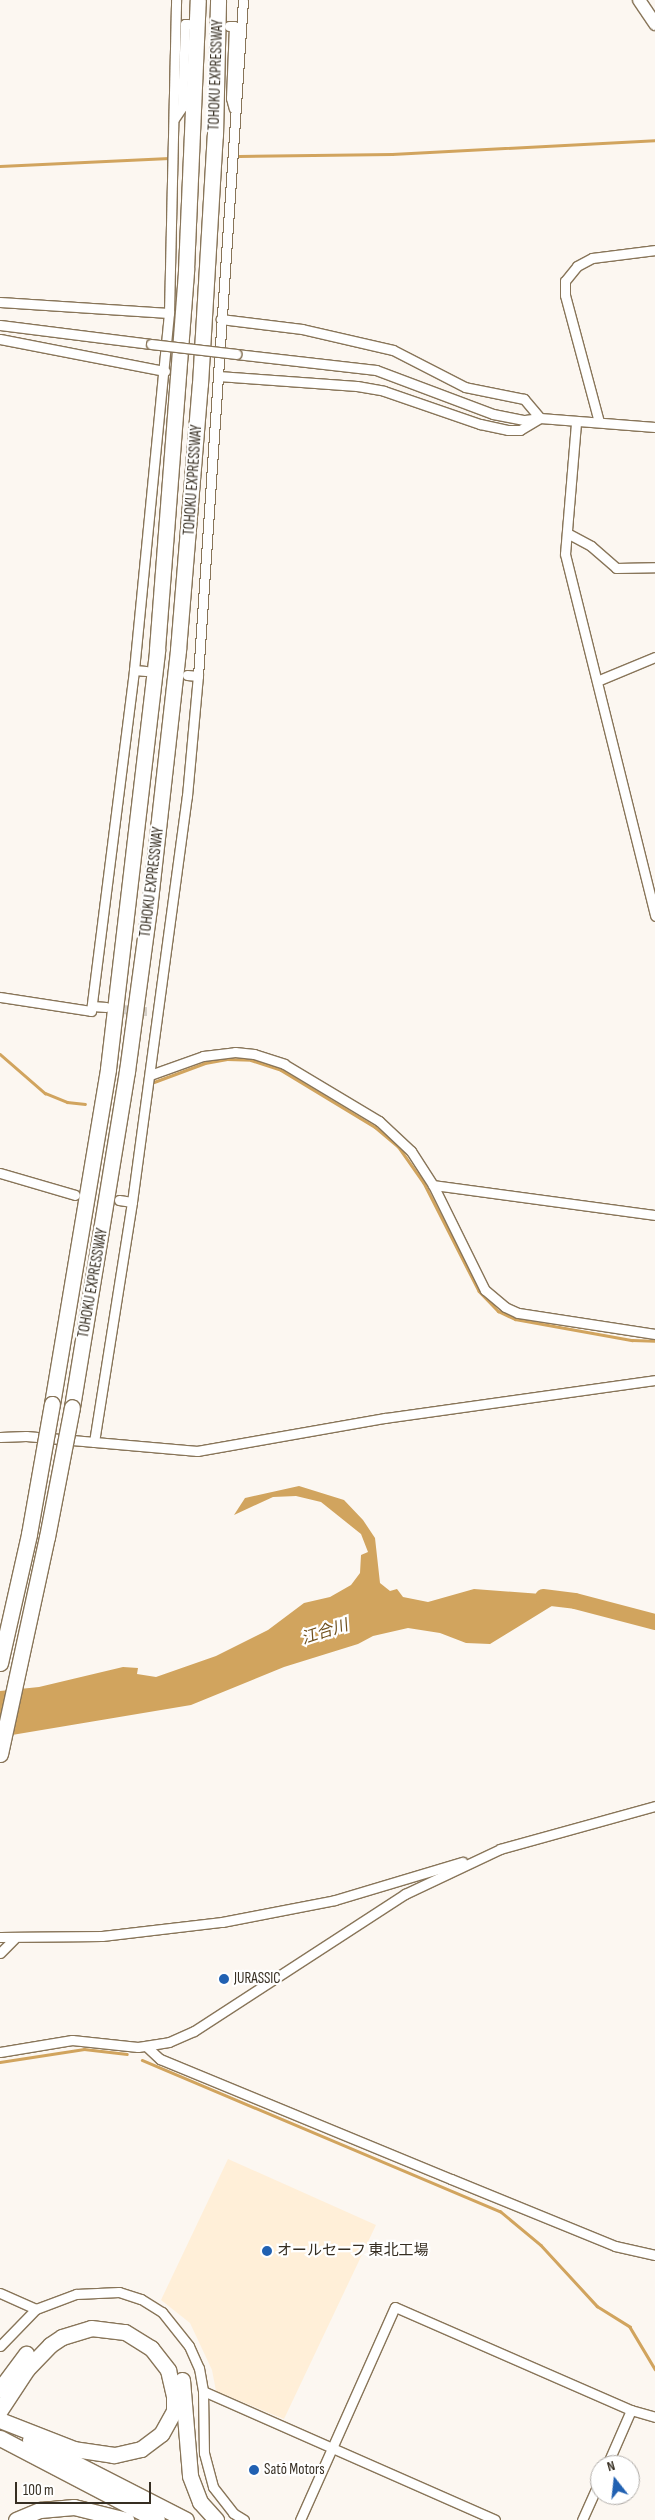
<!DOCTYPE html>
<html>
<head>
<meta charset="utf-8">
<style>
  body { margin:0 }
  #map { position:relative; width:655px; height:2520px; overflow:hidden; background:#fcf7f1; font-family:"Sofia Sans Condensed","Noto Sans JP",sans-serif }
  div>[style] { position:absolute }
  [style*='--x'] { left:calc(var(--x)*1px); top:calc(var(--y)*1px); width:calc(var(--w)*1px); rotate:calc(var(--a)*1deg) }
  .built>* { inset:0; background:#ffefd8 }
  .water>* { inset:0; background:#d1a45e }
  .stream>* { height:2.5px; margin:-1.25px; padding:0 1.25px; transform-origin:1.25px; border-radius:1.25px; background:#d1a45e }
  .river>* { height:16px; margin:-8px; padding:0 8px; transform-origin:8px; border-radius:8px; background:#d1a45e }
  .street-tunnel>* { height:9px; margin-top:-4.5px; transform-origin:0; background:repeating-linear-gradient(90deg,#d4cfc8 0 9px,transparent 0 13.5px) }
  .roads { filter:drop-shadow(1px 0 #887559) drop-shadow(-1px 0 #887559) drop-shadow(0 1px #887559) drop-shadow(0 -1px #887559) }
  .street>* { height:9px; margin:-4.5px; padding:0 4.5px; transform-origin:4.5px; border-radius:4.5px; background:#fff }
  .primary>* { height:12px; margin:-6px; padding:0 6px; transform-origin:6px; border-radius:6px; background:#fff }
  .highway>* { height:15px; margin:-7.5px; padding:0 7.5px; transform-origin:7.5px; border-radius:7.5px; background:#fff }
  .bridges { filter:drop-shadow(1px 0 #887559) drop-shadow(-1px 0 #887559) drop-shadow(0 1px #887559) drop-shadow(0 -1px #887559) }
  .street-bridge>* { height:9px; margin:-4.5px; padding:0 4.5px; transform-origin:4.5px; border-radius:4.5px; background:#fff }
  .highway-bridge>* { height:15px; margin:-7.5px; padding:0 7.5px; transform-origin:7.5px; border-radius:7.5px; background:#fff }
  .dots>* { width:14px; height:14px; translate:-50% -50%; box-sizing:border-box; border:2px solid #fff; border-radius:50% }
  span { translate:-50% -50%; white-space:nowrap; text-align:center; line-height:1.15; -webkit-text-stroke:4.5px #fff; paint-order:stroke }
  .street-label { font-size:15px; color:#362e22 }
  .poi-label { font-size:15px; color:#362e22 }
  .left { translate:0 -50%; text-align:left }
  .water-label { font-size:16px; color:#70501c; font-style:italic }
  .north { position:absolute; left:590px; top:2455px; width:50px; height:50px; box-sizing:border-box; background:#fff; border:1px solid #afaba7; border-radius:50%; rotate:344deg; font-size:14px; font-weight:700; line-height:20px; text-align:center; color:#362e22 }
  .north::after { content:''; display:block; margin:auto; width:18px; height:22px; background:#2161b2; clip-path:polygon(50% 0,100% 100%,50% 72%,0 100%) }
  .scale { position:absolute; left:15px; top:2482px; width:136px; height:22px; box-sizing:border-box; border:2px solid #362e22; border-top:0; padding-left:6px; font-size:15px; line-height:18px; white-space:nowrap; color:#362e22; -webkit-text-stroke:4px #fff; paint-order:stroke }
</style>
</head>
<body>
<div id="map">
  <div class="built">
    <div style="clip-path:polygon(228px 2159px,376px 2225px,284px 2419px,216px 2391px,212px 2370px,190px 2323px,161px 2300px)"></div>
  </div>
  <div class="water">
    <div style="clip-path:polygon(299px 1486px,344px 1500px,363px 1520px,375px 1538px,380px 1583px,390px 1591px,397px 1589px,403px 1597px,428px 1602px,474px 1589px,568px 1596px,490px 1644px,466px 1643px,440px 1633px,408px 1628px,373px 1636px,358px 1644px,284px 1667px,191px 1705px,0 1737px,0 1691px,39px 1687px,123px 1667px,138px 1668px,137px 1674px,156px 1677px,216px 1656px,268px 1630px,304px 1603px,330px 1597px,351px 1585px,360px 1573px,361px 1555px,368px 1552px,361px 1534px,321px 1502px,296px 1496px,273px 1497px,234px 1515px,245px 1498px)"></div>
  </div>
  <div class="stream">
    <div style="--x:239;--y:156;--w:153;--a:-0.7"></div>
    <div style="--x:392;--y:154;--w:263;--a:-3"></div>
    <div style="--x:0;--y:166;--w:169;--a:-2.7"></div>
    <div style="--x:0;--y:1054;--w:60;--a:40.9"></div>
    <div style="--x:45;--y:1093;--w:24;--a:22"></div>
    <div style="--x:67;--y:1102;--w:18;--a:6"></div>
    <div style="--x:154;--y:1082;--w:54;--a:-20.4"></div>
    <div style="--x:205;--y:1063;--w:22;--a:-10"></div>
    <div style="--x:227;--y:1059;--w:24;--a:2"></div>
    <div style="--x:251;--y:1060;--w:32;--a:18"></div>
    <div style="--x:281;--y:1070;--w:110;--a:31.2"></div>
    <div style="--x:375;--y:1127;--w:30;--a:40"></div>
    <div style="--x:398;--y:1146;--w:45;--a:54.9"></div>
    <div style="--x:424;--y:1183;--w:121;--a:63"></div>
    <div style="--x:479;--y:1291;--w:28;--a:46"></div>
    <div style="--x:498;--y:1311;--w:19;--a:25"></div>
    <div style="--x:515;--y:1319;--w:119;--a:10.2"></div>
    <div style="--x:632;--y:1340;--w:23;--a:2"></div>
    <div style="--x:142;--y:2060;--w:389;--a:22.9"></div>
    <div style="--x:500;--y:2211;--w:53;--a:39.7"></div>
    <div style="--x:541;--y:2245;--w:83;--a:47.4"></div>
    <div style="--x:597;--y:2306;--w:39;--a:32"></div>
    <div style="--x:630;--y:2327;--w:49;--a:59.2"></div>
    <div style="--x:0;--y:2062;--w:85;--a:-8.8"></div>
    <div style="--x:84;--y:2049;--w:43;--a:6.6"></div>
  </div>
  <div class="river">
    <div style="--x:543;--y:1597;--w:32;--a:7"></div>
    <div style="--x:575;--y:1601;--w:83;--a:14.7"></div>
  </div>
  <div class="street-tunnel">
    <div style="--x:111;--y:1008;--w:37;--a:5"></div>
  </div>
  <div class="roads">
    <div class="street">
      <div style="--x:229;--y:26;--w:5;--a:0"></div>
      <div style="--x:234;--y:26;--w:72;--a:92.4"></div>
      <div style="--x:231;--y:98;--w:11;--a:75"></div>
      <div style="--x:174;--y:119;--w:14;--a:-56"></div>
      <div style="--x:182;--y:107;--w:83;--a:-87.9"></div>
      <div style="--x:185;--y:24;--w:3;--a:0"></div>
      <div style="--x:0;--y:302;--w:169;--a:3.7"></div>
      <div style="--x:169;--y:313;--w:313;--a:-88.7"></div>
      <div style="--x:0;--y:325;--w:152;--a:7.2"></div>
      <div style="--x:0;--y:339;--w:168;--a:11"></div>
      <div style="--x:236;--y:354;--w:141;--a:6.5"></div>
      <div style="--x:376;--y:370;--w:125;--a:20.6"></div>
      <div style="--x:493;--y:414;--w:33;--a:11"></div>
      <div style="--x:525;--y:420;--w:15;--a:-8"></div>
      <div style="--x:540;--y:418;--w:115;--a:4.5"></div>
      <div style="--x:218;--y:376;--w:139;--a:4.1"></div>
      <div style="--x:357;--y:386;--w:27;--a:10"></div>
      <div style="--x:384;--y:391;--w:102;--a:19"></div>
      <div style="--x:480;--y:424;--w:29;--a:12"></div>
      <div style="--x:508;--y:430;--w:12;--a:0"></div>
      <div style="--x:520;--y:430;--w:23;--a:-31"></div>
      <div style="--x:540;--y:418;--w:25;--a:-130"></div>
      <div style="--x:524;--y:399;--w:60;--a:-168.5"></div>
      <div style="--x:465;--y:387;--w:81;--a:-152.8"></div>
      <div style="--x:393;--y:350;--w:93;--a:-167"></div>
      <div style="--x:302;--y:329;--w:82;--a:-173"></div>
      <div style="--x:599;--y:422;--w:131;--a:-105"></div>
      <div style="--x:565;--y:295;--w:14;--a:-90"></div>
      <div style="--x:565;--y:281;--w:19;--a:-51"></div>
      <div style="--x:577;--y:266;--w:17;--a:-28"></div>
      <div style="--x:592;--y:258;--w:64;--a:-7.2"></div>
      <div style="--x:576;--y:423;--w:131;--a:94.8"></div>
      <div style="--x:565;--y:554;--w:373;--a:76"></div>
      <div style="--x:567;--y:533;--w:27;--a:28"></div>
      <div style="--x:591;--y:546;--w:33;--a:41"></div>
      <div style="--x:616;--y:568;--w:39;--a:-1"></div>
      <div style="--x:134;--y:670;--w:12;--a:5"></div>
      <div style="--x:187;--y:675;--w:11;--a:5"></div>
      <div style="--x:597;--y:681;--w:63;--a:-22.5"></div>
      <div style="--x:0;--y:997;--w:92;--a:8.7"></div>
      <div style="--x:91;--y:1011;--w:344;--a:-82.8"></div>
      <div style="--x:134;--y:670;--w:359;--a:-84.4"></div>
      <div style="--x:92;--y:1006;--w:14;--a:4"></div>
      <div style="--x:150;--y:1075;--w:56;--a:-19.7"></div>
      <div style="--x:203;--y:1056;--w:32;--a:-7"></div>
      <div style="--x:235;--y:1052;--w:19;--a:6"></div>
      <div style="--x:254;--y:1054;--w:32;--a:18"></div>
      <div style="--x:284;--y:1064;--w:111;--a:31"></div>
      <div style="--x:379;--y:1121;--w:44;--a:43.2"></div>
      <div style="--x:411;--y:1151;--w:40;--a:57.1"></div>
      <div style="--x:433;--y:1185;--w:117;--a:63.7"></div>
      <div style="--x:485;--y:1290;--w:26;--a:40"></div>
      <div style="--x:505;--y:1307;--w:14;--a:25"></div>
      <div style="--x:518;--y:1313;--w:139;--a:8.7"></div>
      <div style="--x:0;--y:1173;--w:78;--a:16.3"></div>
      <div style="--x:433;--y:1185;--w:224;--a:7.7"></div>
      <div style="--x:119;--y:1200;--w:13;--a:9"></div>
      <div style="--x:0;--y:1437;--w:26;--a:-2"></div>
      <div style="--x:26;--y:1436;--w:172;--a:5"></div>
      <div style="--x:197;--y:1451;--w:191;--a:-10"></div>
      <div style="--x:385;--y:1418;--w:273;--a:-8"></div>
      <div style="--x:94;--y:1442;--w:243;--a:-81"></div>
      <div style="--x:132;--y:1202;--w:410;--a:-82.3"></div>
      <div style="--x:187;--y:796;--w:121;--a:-84.8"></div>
      <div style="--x:198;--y:676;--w:677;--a:-86.19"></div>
      <div style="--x:0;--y:1937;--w:102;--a:-0.6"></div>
      <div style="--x:102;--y:1936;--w:121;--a:-6.7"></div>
      <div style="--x:222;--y:1922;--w:115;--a:-11"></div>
      <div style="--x:335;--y:1900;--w:133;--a:-16.7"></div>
      <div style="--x:0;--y:1953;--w:20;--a:-45"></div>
      <div style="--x:147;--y:2047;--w:18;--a:43"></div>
      <div style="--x:160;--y:2059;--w:315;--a:22.4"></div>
      <div style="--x:451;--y:2179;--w:177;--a:22.2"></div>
      <div style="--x:615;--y:2246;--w:41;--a:12.7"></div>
      <div style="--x:0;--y:2052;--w:73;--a:-9.5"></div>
      <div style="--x:72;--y:2040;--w:66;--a:6.1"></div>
      <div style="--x:138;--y:2047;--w:31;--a:-9"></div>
      <div style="--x:169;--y:2042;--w:27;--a:-24"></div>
      <div style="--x:194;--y:2031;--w:252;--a:-33"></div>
      <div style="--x:405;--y:1894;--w:105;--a:-25.3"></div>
      <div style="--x:500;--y:1849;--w:161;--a:-15.5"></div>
      <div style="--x:0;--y:2293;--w:39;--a:24"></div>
      <div style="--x:0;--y:2346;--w:52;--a:-45.8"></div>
      <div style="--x:36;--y:2309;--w:43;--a:-20.6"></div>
      <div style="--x:76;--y:2294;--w:43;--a:-2.7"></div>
      <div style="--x:119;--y:2292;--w:23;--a:18"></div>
      <div style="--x:141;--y:2299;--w:25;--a:32"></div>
      <div style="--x:162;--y:2312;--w:43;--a:51.5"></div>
      <div style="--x:189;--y:2346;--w:24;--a:66"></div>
      <div style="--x:199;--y:2368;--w:23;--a:80"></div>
      <div style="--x:203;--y:2391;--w:62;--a:89.1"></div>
      <div style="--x:204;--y:2453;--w:35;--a:75"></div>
      <div style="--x:213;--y:2487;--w:33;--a:52"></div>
      <div style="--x:233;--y:2513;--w:13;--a:32"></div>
      <div style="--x:203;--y:2391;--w:319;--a:23.8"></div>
      <div style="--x:607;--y:2465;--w:60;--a:-66.4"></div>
      <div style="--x:300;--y:2520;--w:233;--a:-66"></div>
      <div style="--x:395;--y:2307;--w:257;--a:23.6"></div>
      <div style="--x:631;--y:2410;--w:25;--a:16"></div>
      <div style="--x:582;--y:2520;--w:44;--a:-65.8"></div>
    </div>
    <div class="primary">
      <div style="--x:639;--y:0;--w:29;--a:56"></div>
    </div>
    <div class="highway">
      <div style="--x:52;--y:1404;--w:340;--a:-80.5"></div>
      <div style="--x:108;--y:1069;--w:423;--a:-83.3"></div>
      <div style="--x:157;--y:649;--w:380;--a:-85.6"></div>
      <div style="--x:186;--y:270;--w:270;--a:-87.5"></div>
      <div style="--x:72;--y:1407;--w:340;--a:-80.7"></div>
      <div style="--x:127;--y:1071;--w:163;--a:-82.3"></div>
      <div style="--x:149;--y:909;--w:261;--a:-83.6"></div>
      <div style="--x:178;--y:650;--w:267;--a:-85.3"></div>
      <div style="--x:200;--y:384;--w:249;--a:-86.6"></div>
      <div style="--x:215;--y:135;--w:135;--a:-88.7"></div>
      <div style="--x:182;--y:2380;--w:96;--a:85.2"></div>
      <div style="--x:190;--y:2476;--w:28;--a:69"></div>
      <div style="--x:200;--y:2502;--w:24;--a:48"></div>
      <div style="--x:0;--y:2389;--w:44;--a:-53.4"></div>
      <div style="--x:0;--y:2410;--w:49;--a:-56.6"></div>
      <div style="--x:27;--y:2369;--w:33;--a:-46"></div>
      <div style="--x:50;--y:2345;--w:14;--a:-34"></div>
      <div style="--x:62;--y:2337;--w:30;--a:-17"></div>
      <div style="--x:91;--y:2328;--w:34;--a:7"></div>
      <div style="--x:125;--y:2332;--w:31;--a:32"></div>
      <div style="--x:151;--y:2348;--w:28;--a:52"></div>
      <div style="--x:168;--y:2370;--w:27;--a:77"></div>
      <div style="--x:174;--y:2396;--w:15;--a:90"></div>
      <div style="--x:174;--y:2411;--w:26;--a:119"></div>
      <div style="--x:161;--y:2434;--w:25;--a:143"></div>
      <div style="--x:141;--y:2449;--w:28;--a:167"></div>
      <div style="--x:114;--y:2455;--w:40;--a:-171.5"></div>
      <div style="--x:74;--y:2449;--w:79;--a:-158.6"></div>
      <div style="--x:0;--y:2438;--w:177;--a:27.6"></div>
      <div style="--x:30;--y:2440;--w:175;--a:27.1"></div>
      <div style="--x:16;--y:2520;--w:26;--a:-23"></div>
      <div style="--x:40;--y:2510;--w:34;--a:-5"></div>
      <div style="--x:74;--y:2507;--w:54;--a:14"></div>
    </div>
  </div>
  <div class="bridges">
    <div class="street-bridge">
      <div style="--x:151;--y:344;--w:86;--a:6.7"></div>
    </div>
    <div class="highway-bridge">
      <div style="--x:0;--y:1663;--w:132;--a:-77.3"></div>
      <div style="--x:29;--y:1534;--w:132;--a:-80"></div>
      <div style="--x:0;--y:1754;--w:222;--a:-77.8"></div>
      <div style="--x:47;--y:1537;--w:132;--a:-79.1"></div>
    </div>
  </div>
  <div class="dots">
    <div style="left:224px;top:1979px;background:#2161b2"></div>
    <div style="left:267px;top:2251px;background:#2161b2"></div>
    <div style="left:254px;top:2470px;background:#2161b2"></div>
  </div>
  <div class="street-label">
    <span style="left:216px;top:75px;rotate:-88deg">TOHOKU EXPRESSWAY</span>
    <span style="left:193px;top:480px;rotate:-86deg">TOHOKU EXPRESSWAY</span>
    <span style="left:152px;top:882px;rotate:-83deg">TOHOKU EXPRESSWAY</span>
    <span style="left:93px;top:1283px;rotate:-80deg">TOHOKU EXPRESSWAY</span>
  </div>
  <div class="poi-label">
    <span class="left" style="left:234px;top:1979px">JURASSIC</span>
    <span class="left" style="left:277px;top:2251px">オールセーフ 東北工場</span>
    <span class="left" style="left:264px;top:2470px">Satō Motors</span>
  </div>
  <div class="water-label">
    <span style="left:325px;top:1633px;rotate:-18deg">江合川</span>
  </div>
  <div class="north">N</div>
  <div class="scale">100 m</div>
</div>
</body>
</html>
